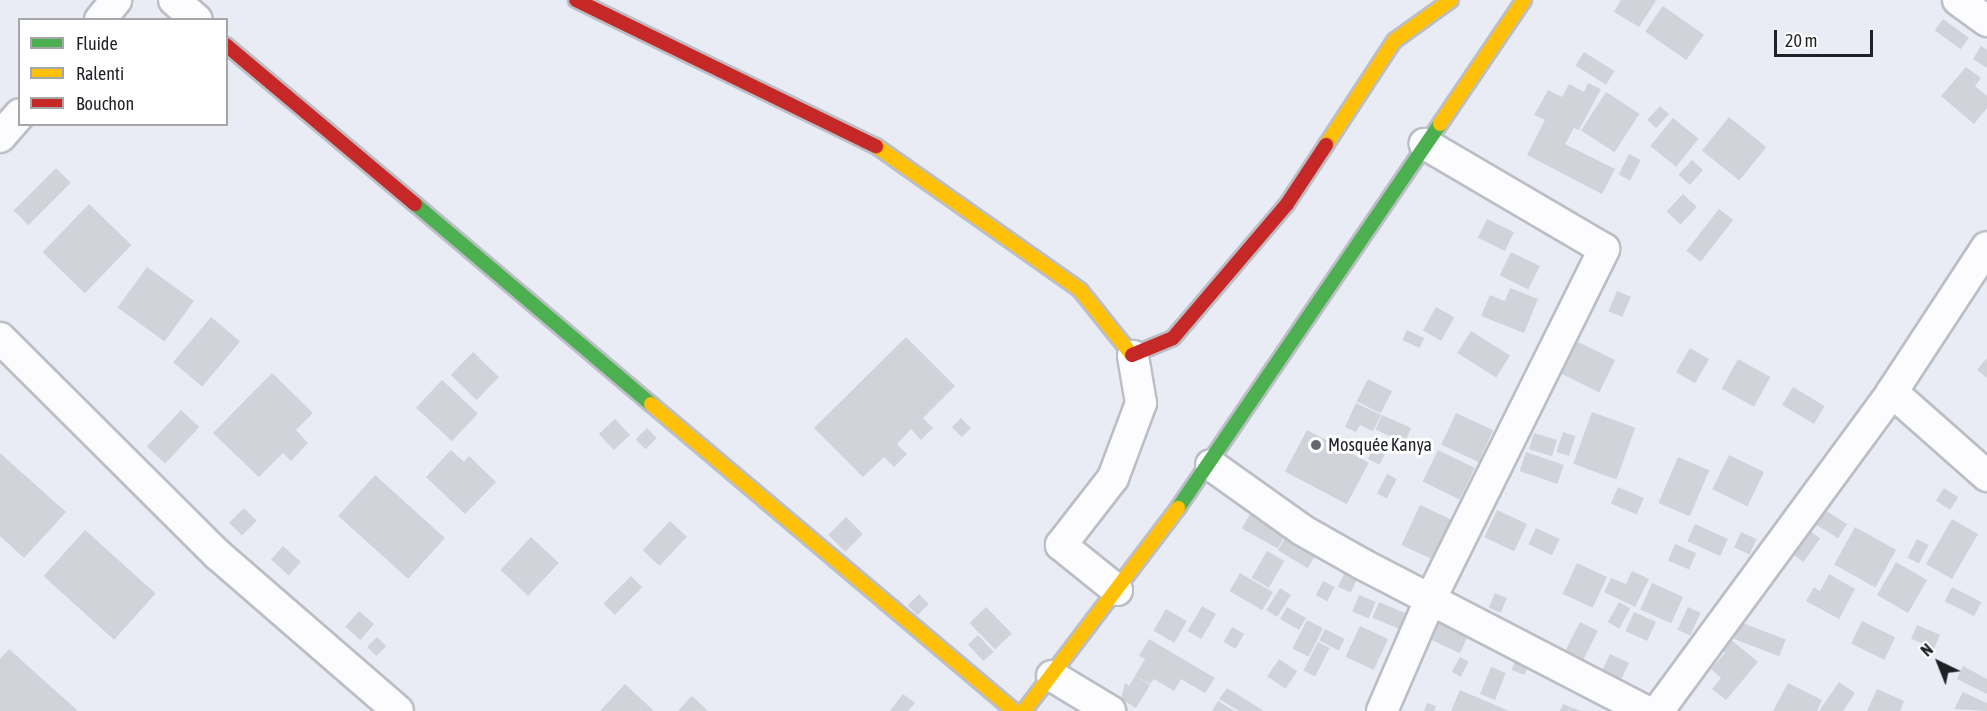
<!DOCTYPE html>
<html>
<head>
<meta charset="utf-8">
<style>
  body { margin:0 }
  #map { position:relative; width:1987px; height:711px; overflow:hidden; background:#e9ecf5; font-family:"Asap Condensed",sans-serif }
  div>[style] { position:absolute }
  [style*='--x'] { left:calc(var(--x)*1px); top:calc(var(--y)*1px); width:calc(var(--w)*1px); rotate:calc(var(--a)*1deg) }
  .building>* { inset:0; background:#d1d3da; transform-origin:0 0 }
  .roads { filter:drop-shadow(2px 0 #bbbec5) drop-shadow(-2px 0 #bbbec5) drop-shadow(0 2px #bbbec5) drop-shadow(0 -2px #bbbec5) }
  .street>* { height:30px; margin:-15px; padding:0 15px; transform-origin:15px; border-radius:15px; background:#fcfcfe }
  .fast>* { height:14px; margin:-7px; padding:0 7px; transform-origin:7px; border-radius:7px; background:#4caf50 }
  .slow>* { height:14px; margin:-7px; padding:0 7px; transform-origin:7px; border-radius:7px; background:#ffc107 }
  .jam>* { height:14px; margin:-7px; padding:0 7px; transform-origin:7px; border-radius:7px; background:#c62828 }
  .dots>* { width:16px; height:16px; translate:-50% -50%; box-sizing:border-box; border:3px solid #fff; border-radius:50% }
  span { translate:-50% -50%; white-space:nowrap; text-align:center; line-height:1.15; -webkit-text-stroke:6px #fff; paint-order:stroke }
  .poi-label { font-size:18px; color:#1f2127 }
  .left { translate:0 -50%; text-align:left }
  .legend { position:absolute; left:18px; top:18px; width:210px; height:108px; box-sizing:border-box; background:#fff; border:2px solid #a5a6a9; margin:0; padding:8px 10px; list-style:none; font-size:18px; color:#1f2127 }
  .legend li { display:flex; align-items:center; gap:12px; height:30px }
  .legend b { width:30px; border:2px solid #a5a6a9 }
  .north { position:absolute; left:1909px; top:633px; width:60px; height:60px; -webkit-text-stroke:4px #fff; paint-order:stroke; rotate:317deg; font-size:16px; font-weight:700; line-height:24px; text-align:center; color:#1f2127 }
  .north::after { content:''; display:block; margin:auto; width:21px; height:27px; background:#1f2127; clip-path:polygon(50% 0,100% 100%,50% 72%,0 100%) }
  .scale { position:absolute; left:1774px; top:30px; width:99px; height:27px; box-sizing:border-box; border:3px solid #1f2127; border-top:0; padding-left:8px; font-size:18px; line-height:21px; white-space:nowrap; color:#1f2127; -webkit-text-stroke:4px #fff; paint-order:stroke }
</style>
</head>
<body>
<div id="map">
  <div class="building">
    <div style="clip-path:polygon(1621px 0,1654px 0,1656px 1px,1639px 27px,1614px 12px)"></div>
    <div style="left:1663px;top:6px;width:50px;height:31px;rotate:35deg"></div>
    <div style="left:1943px;top:19px;width:32px;height:14px;rotate:36deg"></div>
    <div style="clip-path:polygon(1981px 46px,1987px 50px,1987px 68px,1973px 59px)"></div>
    <div style="left:1584px;top:52px;width:36px;height:16px;rotate:32deg"></div>
    <div style="clip-path:polygon(1966px 67px,1981px 78px,1975px 86px,1987px 96px,1987px 108px,1974px 124px,1941px 96px)"></div>
    <div style="clip-path:polygon(1588px 83px,1601px 89px,1579px 130px,1574px 128px,1565px 144px,1615px 169px,1602px 194px,1527px 155px,1545px 120px,1534px 115px,1548px 90px,1562px 97px,1569px 84px,1584px 92px)"></div>
    <div style="left:1606px;top:92px;width:40px;height:46px;rotate:33deg"></div>
    <div style="left:1660px;top:106px;width:12px;height:19px;rotate:42deg"></div>
    <div style="left:1729px;top:117px;width:48px;height:43px;rotate:39deg"></div>
    <div style="left:1673px;top:118px;width:33px;height:36px;rotate:39deg"></div>
    <div style="left:1629px;top:154px;width:13px;height:23px;rotate:27deg"></div>
    <div style="left:1692px;top:160px;width:15px;height:20px;rotate:42deg"></div>
    <div style="left:56px;top:168px;width:21px;height:60px;rotate:45deg"></div>
    <div style="left:1683px;top:194px;width:19px;height:24px;rotate:43deg"></div>
    <div style="left:89px;top:204px;width:59px;height:67px;rotate:44deg"></div>
    <div style="left:1719px;top:209px;width:18px;height:53px;rotate:38deg"></div>
    <div style="left:1487px;top:219px;width:30px;height:21px;rotate:26deg"></div>
    <div style="left:1511px;top:252px;width:32px;height:26px;rotate:26deg"></div>
    <div style="left:147px;top:267px;width:58px;height:50px;rotate:36deg"></div>
    <div style="clip-path:polygon(1510px 288px,1538px 299px,1524px 333px,1481px 316px,1490px 295px,1505px 301px)"></div>
    <div style="left:1617px;top:291px;width:15px;height:22px;rotate:23deg"></div>
    <div style="left:1436px;top:307px;width:21px;height:27px;rotate:29deg"></div>
    <div style="left:211px;top:317px;width:38px;height:59px;rotate:40deg"></div>
    <div style="left:1407px;top:330px;width:19px;height:11px;rotate:25deg"></div>
    <div style="left:1471px;top:331px;width:46px;height:26px;rotate:32deg"></div>
    <div style="clip-path:polygon(906px 337px,955px 386px,923px 418px,933px 428px,921px 440px,911px 429px,897px 444px,907px 454px,894px 467px,884px 457px,863px 477px,814px 428px)"></div>
    <div style="left:1572px;top:339px;width:48px;height:36px;rotate:26deg"></div>
    <div style="left:1690px;top:348px;width:22px;height:28px;rotate:30deg"></div>
    <div style="left:473px;top:352px;width:36px;height:32px;rotate:44deg"></div>
    <div style="clip-path:polygon(1987px 358px,1987px 378px,1977px 370px)"></div>
    <div style="left:1738px;top:359px;width:37px;height:34px;rotate:29deg"></div>
    <div style="clip-path:polygon(272px 373px,313px 413px,296px 430px,308px 443px,291px 461px,283px 453px,259px 477px,213px 433px)"></div>
    <div style="left:1368px;top:379px;width:27px;height:25px;rotate:27deg"></div>
    <div style="left:442px;top:380px;width:49px;height:38px;rotate:43deg"></div>
    <div style="left:1793px;top:387px;width:37px;height:21px;rotate:31deg"></div>
    <div style="clip-path:polygon(1356px 403px,1381px 415px,1373px 431px,1360px 425px,1356px 432px,1345px 427px)"></div>
    <div style="left:181px;top:410px;width:25px;height:50px;rotate:43deg"></div>
    <div style="left:1592px;top:412px;width:46px;height:55px;rotate:20deg"></div>
    <div style="left:1456px;top:413px;width:41px;height:35px;rotate:25deg"></div>
    <div style="left:1382px;top:415px;width:32px;height:16px;rotate:24deg"></div>
    <div style="left:961px;top:418px;width:14px;height:13px;rotate:45deg"></div>
    <div style="left:615px;top:419px;width:22px;height:22px;rotate:47deg"></div>
    <div style="left:647px;top:428px;width:14px;height:16px;rotate:45deg"></div>
    <div style="left:1307px;top:430px;width:70px;height:47px;rotate:28deg"></div>
    <div style="left:1563px;top:432px;width:13px;height:21px;rotate:18deg"></div>
    <div style="left:1534px;top:433px;width:24px;height:17px;rotate:17deg"></div>
    <div style="left:1377px;top:441px;width:13px;height:20px;rotate:27deg"></div>
    <div style="clip-path:polygon(451px 450px,464px 462px,469px 456px,496px 482px,465px 514px,426px 477px)"></div>
    <div style="left:1438px;top:450px;width:41px;height:35px;rotate:26deg"></div>
    <div style="left:1526px;top:452px;width:40px;height:20px;rotate:19deg"></div>
    <div style="clip-path:polygon(0 453px,66px 512px,24px 558px,0 536px)"></div>
    <div style="left:1729px;top:455px;width:39px;height:38px;rotate:26deg"></div>
    <div style="left:1678px;top:457px;width:34px;height:50px;rotate:23deg"></div>
    <div style="left:1387px;top:474px;width:11px;height:22px;rotate:27deg"></div>
    <div style="left:375px;top:475px;width:94px;height:55px;rotate:42deg"></div>
    <div style="left:1618px;top:487px;width:28px;height:18px;rotate:23deg"></div>
    <div style="left:1944px;top:488px;width:17px;height:15px;rotate:33deg"></div>
    <div style="left:1420px;top:505px;width:35px;height:44px;rotate:25deg"></div>
    <div style="left:1820px;top:507px;width:32px;height:17px;rotate:32deg"></div>
    <div style="left:244px;top:508px;width:18px;height:21px;rotate:45deg"></div>
    <div style="left:1497px;top:510px;width:33px;height:30px;rotate:25deg"></div>
    <div style="left:1251px;top:512px;width:41px;height:19px;rotate:29deg"></div>
    <div style="left:846px;top:517px;width:24px;height:25px;rotate:45deg"></div>
    <div style="left:1952px;top:519px;width:30px;height:52px;rotate:30deg"></div>
    <div style="left:670px;top:521px;width:23px;height:40px;rotate:43deg"></div>
    <div style="left:1695px;top:524px;width:36px;height:19px;rotate:24deg"></div>
    <div style="left:1855px;top:527px;width:47px;height:43px;rotate:29deg"></div>
    <div style="left:1536px;top:528px;width:26px;height:18px;rotate:25deg"></div>
    <div style="left:1807px;top:529px;width:16px;height:29px;rotate:35deg"></div>
    <div style="left:85px;top:530px;width:95px;height:62px;rotate:42deg"></div>
    <div style="left:1741px;top:532px;width:17px;height:17px;rotate:24deg"></div>
    <div style="left:1288px;top:533px;width:35px;height:20px;rotate:31deg"></div>
    <div style="left:531px;top:537px;width:38px;height:45px;rotate:43deg"></div>
    <div style="left:1917px;top:539px;width:13px;height:21px;rotate:27deg"></div>
    <div style="left:1675px;top:544px;width:23px;height:18px;rotate:23deg"></div>
    <div style="left:283px;top:546px;width:24px;height:18px;rotate:42deg"></div>
    <div style="left:1267px;top:551px;width:20px;height:31px;rotate:30deg"></div>
    <div style="left:1896px;top:562px;width:36px;height:38px;rotate:30deg"></div>
    <div style="left:1577px;top:563px;width:33px;height:34px;rotate:25deg"></div>
    <div style="clip-path:polygon(1632px 571px,1649px 579px,1635px 607px,1604px 592px,1611px 578px,1626px 584px)"></div>
    <div style="left:1240px;top:573px;width:38px;height:21px;rotate:30deg"></div>
    <div style="left:1344px;top:574px;width:14px;height:14px;rotate:25deg"></div>
    <div style="clip-path:polygon(1829px 574px,1855px 589px,1839px 619px,1806px 601px,1814px 587px,1820px 591px)"></div>
    <div style="left:631px;top:576px;width:16px;height:39px;rotate:45deg"></div>
    <div style="left:1323px;top:581px;width:13px;height:16px;rotate:27deg"></div>
    <div style="left:1652px;top:583px;width:34px;height:29px;rotate:24deg"></div>
    <div style="left:1952px;top:587px;width:33px;height:16px;rotate:27deg"></div>
    <div style="left:1280px;top:588px;width:13px;height:26px;rotate:32deg"></div>
    <div style="left:1495px;top:593px;width:13px;height:16px;rotate:23deg"></div>
    <div style="left:919px;top:594px;width:14px;height:16px;rotate:45deg"></div>
    <div style="left:1359px;top:595px;width:18px;height:18px;rotate:22deg"></div>
    <div style="left:1379px;top:602px;width:30px;height:17px;rotate:23deg"></div>
    <div style="left:1619px;top:602px;width:13px;height:23px;rotate:29deg"></div>
    <div style="left:1202px;top:606px;width:16px;height:29px;rotate:30deg"></div>
    <div style="left:986px;top:607px;width:37px;height:23px;rotate:46deg"></div>
    <div style="left:1287px;top:607px;width:22px;height:14px;rotate:30deg"></div>
    <div style="left:1688px;top:607px;width:14px;height:25px;rotate:25deg"></div>
    <div style="left:1166px;top:609px;width:24px;height:25px;rotate:30deg"></div>
    <div style="left:359px;top:611px;width:20px;height:21px;rotate:41deg"></div>
    <div style="left:1634px;top:612px;width:24px;height:21px;rotate:24deg"></div>
    <div style="left:1307px;top:620px;width:18px;height:32px;rotate:27deg"></div>
    <div style="left:1862px;top:621px;width:37px;height:25px;rotate:26deg"></div>
    <div style="left:1438px;top:622px;width:33px;height:19px;rotate:25deg"></div>
    <div style="left:1580px;top:622px;width:20px;height:33px;rotate:27deg"></div>
    <div style="left:1740px;top:622px;width:49px;height:18px;rotate:21deg"></div>
    <div style="left:1917px;top:625px;width:25px;height:15px;rotate:23deg"></div>
    <div style="left:1360px;top:626px;width:31px;height:34px;rotate:25deg"></div>
    <div style="left:1232px;top:627px;width:14px;height:17px;rotate:30deg"></div>
    <div style="left:1325px;top:629px;width:22px;height:13px;rotate:27deg"></div>
    <div style="left:978px;top:635px;width:23px;height:14px;rotate:47deg"></div>
    <div style="left:377px;top:637px;width:13px;height:14px;rotate:45deg"></div>
    <div style="clip-path:polygon(1728px 637px,1758px 662px,1726px 700px,1712px 689px,1721px 678px,1711px 669px,1725px 653px,1719px 647px)"></div>
    <div style="clip-path:polygon(1149px 639px,1215px 678px,1205px 693px,1181px 679px,1174px 691px,1154px 679px,1150px 684px,1135px 676px,1145px 659px,1139px 656px)"></div>
    <div style="left:1318px;top:642px;width:13px;height:32px;rotate:27deg"></div>
    <div style="clip-path:polygon(9px 649px,78px 711px,0 711px,0 659px)"></div>
    <div style="left:1610px;top:654px;width:21px;height:20px;rotate:25deg"></div>
    <div style="left:1517px;top:656px;width:14px;height:15px;rotate:21deg"></div>
    <div style="left:1460px;top:657px;width:10px;height:17px;rotate:29deg"></div>
    <div style="left:1279px;top:659px;width:22px;height:21px;rotate:34deg"></div>
    <div style="clip-path:polygon(1963px 666px,1987px 679px,1987px 694px,1957px 679px)"></div>
    <div style="left:1491px;top:667px;width:16px;height:29px;rotate:22deg"></div>
    <div style="clip-path:polygon(1135px 676px,1150px 685px,1136px 708px,1121px 699px,1125px 683px,1129px 686px)"></div>
    <div style="clip-path:polygon(1839px 682px,1855px 693px,1843px 711px,1819px 711px)"></div>
    <div style="clip-path:polygon(1788px 683px,1822px 700px,1817px 711px,1773px 711px)"></div>
    <div style="clip-path:polygon(625px 684px,654px 711px,600px 711px)"></div>
    <div style="clip-path:polygon(1227px 688px,1264px 711px,1239px 711px,1219px 699px)"></div>
    <div style="clip-path:polygon(1877px 689px,1904px 701px,1900px 711px,1867px 711px)"></div>
    <div style="clip-path:polygon(1460px 690px,1509px 711px,1451px 711px)"></div>
    <div style="clip-path:polygon(1963px 692px,1987px 703px,1987px 711px,1954px 709px)"></div>
    <div style="clip-path:polygon(903px 694px,915px 703px,908px 711px,890px 711px)"></div>
    <div style="clip-path:polygon(692px 696px,708px 711px,678px 711px)"></div>
    <div style="clip-path:polygon(1218px 701px,1235px 711px,1212px 711px)"></div>
    <div style="clip-path:polygon(1427px 703px,1436px 706px,1434px 711px,1424px 711px)"></div>
    <div style="clip-path:polygon(1563px 704px,1581px 711px,1560px 711px)"></div>
  </div>
  <div class="roads">
    <div class="street">
      <div style="--x:174;--y:0;--w:30;--a:41"></div>
      <div style="--x:1958;--y:0;--w:36;--a:36"></div>
      <div style="--x:100;--y:20;--w:26;--a:-51"></div>
      <div style="--x:0;--y:137;--w:30;--a:-49"></div>
      <div style="--x:0;--y:338;--w:308;--a:44.9"></div>
      <div style="--x:218;--y:555;--w:238;--a:40.9"></div>
      <div style="--x:1892;--y:392;--w:127;--a:41.5"></div>
      <div style="--x:1211;--y:465;--w:112;--a:35.5"></div>
      <div style="--x:1302;--y:530;--w:69;--a:29.5"></div>
      <div style="--x:1362;--y:564;--w:320;--a:27.4"></div>
      <div style="--x:1117;--y:590;--w:72;--a:-141.2"></div>
      <div style="--x:1061;--y:545;--w:85;--a:-52.2"></div>
      <div style="--x:1113;--y:478;--w:80;--a:-69.5"></div>
      <div style="--x:1141;--y:403;--w:48;--a:-99.7"></div>
      <div style="--x:1052;--y:676;--w:68;--a:31.1"></div>
      <div style="--x:1382;--y:711;--w:121;--a:-66.6"></div>
      <div style="--x:1430;--y:600;--w:392;--a:-63.6"></div>
      <div style="--x:1604;--y:249;--w:208;--a:-149.6"></div>
      <div style="--x:1658;--y:711;--w:396;--a:-53.7"></div>
      <div style="--x:1892;--y:392;--w:173;--a:-56.8"></div>
    </div>
    <div class="fast">
      <div style="--x:415;--y:204;--w:309;--a:40.3"></div>
      <div style="--x:1178;--y:508;--w:465;--a:-55.7"></div>
    </div>
    <div class="slow">
      <div style="--x:1440;--y:124;--w:150;--a:-55.9"></div>
      <div style="--x:1326;--y:145;--w:124;--a:-56.8"></div>
      <div style="--x:1394;--y:41;--w:70;--a:-35.7"></div>
      <div style="--x:876;--y:146;--w:250;--a:35.2"></div>
      <div style="--x:1080;--y:290;--w:83;--a:51.3"></div>
      <div style="--x:651;--y:404;--w:475;--a:40.2"></div>
      <div style="--x:1024;--y:711;--w:255;--a:-52.8"></div>
    </div>
    <div class="jam">
      <div style="--x:576;--y:0;--w:334;--a:26"></div>
      <div style="--x:226;--y:45;--w:247;--a:40.1"></div>
      <div style="--x:1132;--y:355;--w:44;--a:-22.5"></div>
      <div style="--x:1173;--y:338;--w:176;--a:-49.6"></div>
      <div style="--x:1287;--y:204;--w:71;--a:-56.5"></div>
    </div>
  </div>
  <div class="dots">
    <div style="left:1316px;top:445px;background:#66686f"></div>
  </div>
  <div class="poi-label">
    <span class="left" style="left:1328px;top:445px">Mosquée Kanya</span>
  </div>
  <ul class="legend">
  <li><b style="height:8px;background:#4caf50"></b>Fluide</li>
  <li><b style="height:8px;background:#ffc107"></b>Ralenti</li>
  <li><b style="height:8px;background:#c62828"></b>Bouchon</li>
  </ul>
  <div class="north">N</div>
  <div class="scale">20 m</div>
</div>
</body>
</html>
